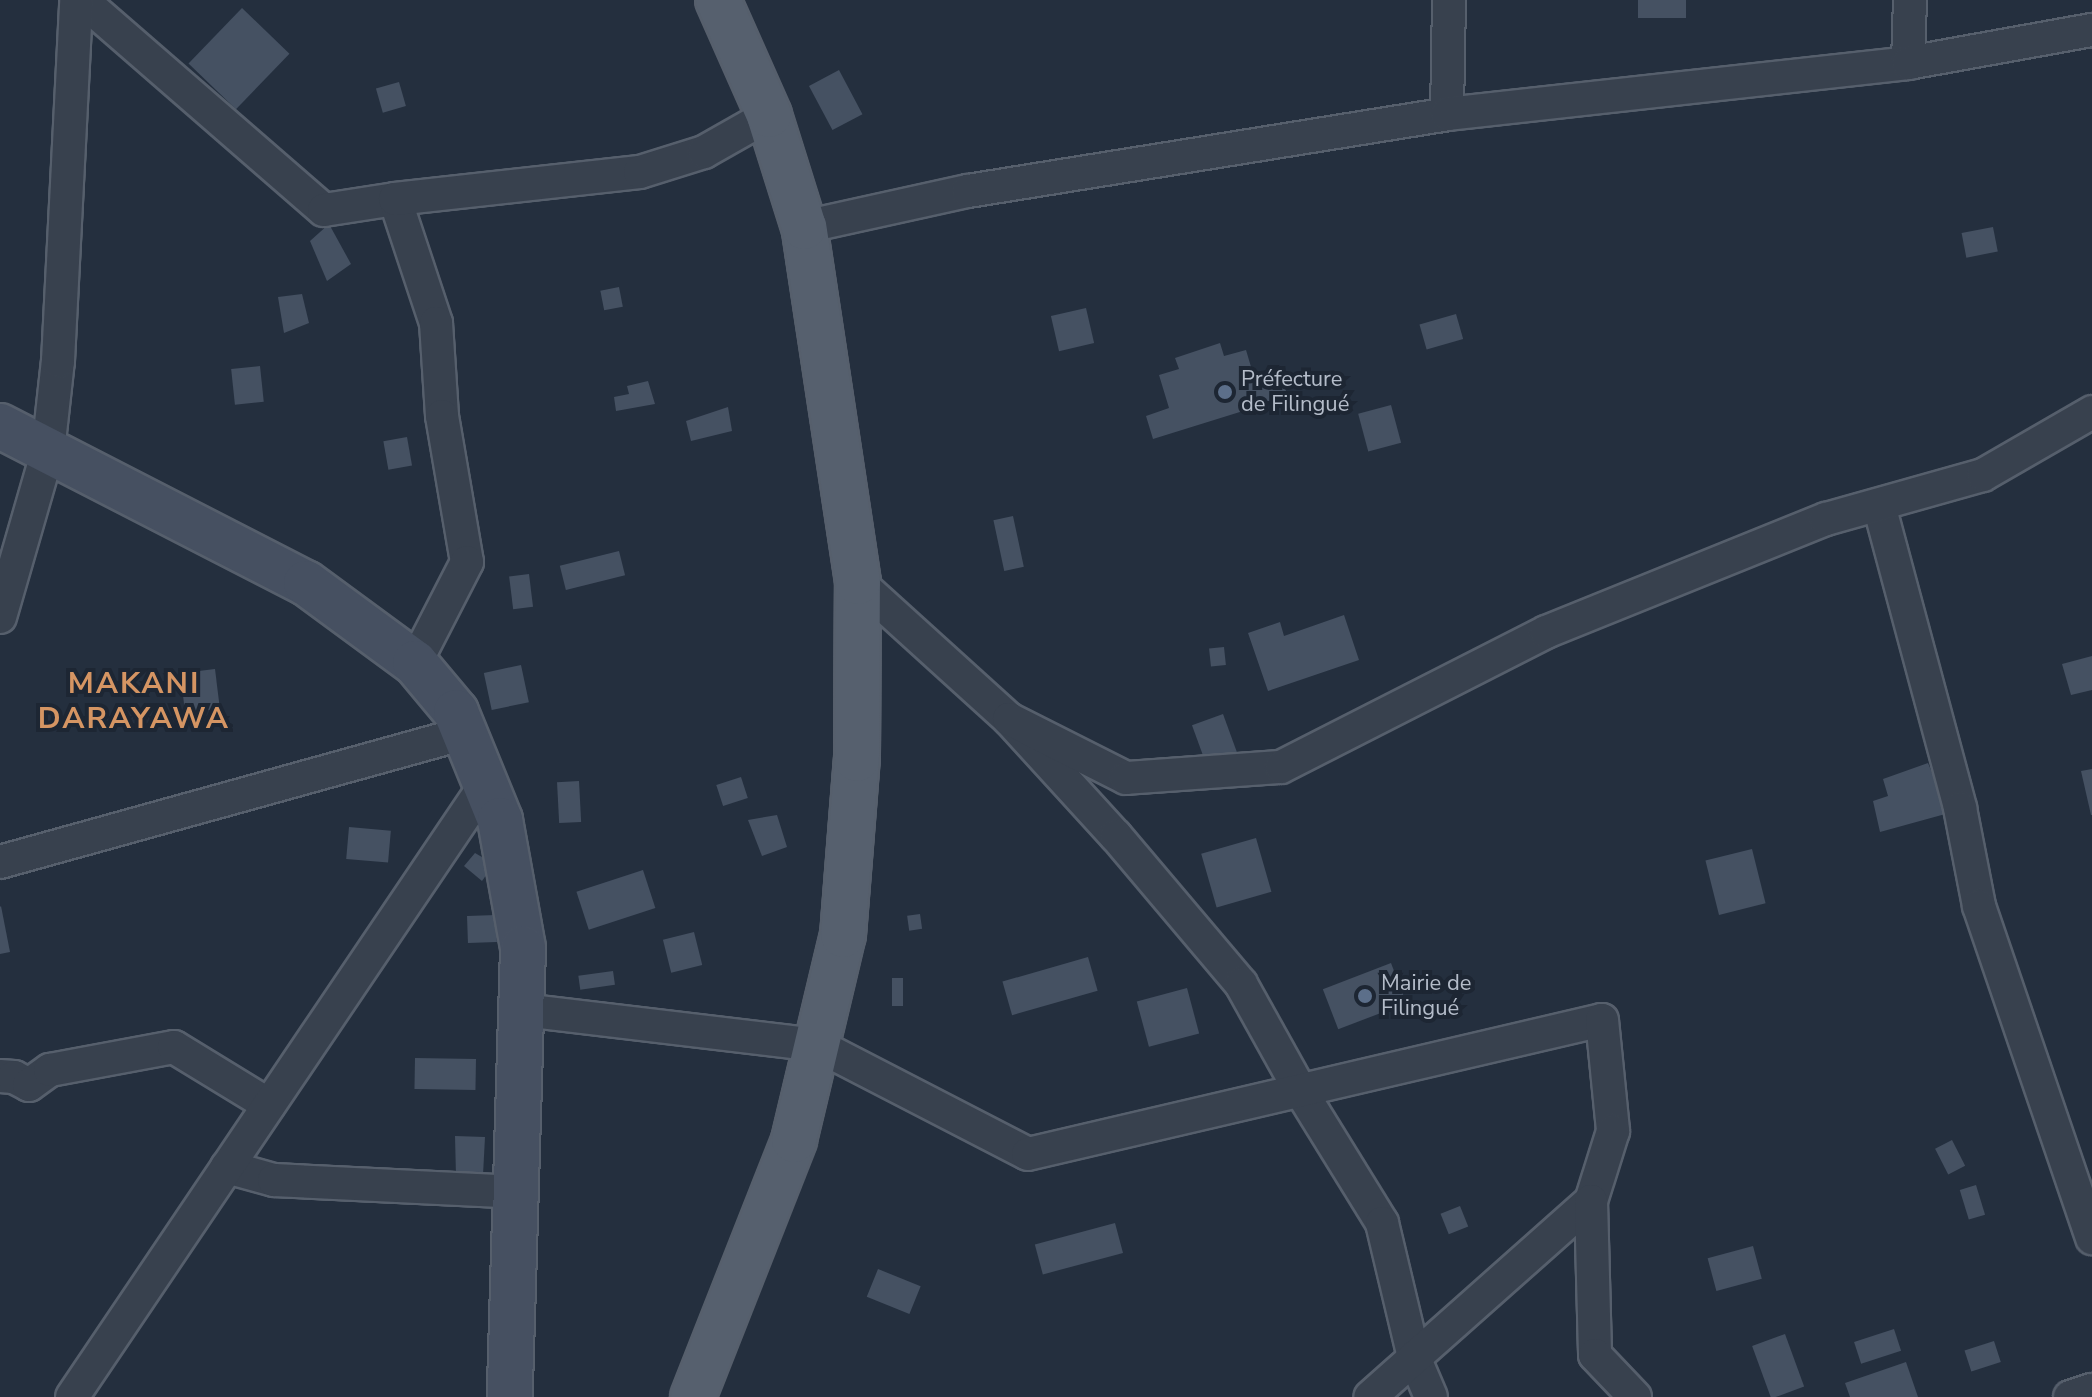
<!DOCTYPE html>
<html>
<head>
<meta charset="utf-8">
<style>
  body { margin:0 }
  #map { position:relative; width:2092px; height:1397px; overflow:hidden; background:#242f3e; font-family:"Nunito Sans",sans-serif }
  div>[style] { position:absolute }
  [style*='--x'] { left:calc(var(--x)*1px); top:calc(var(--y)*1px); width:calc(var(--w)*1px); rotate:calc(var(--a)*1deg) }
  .building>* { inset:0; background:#455162; transform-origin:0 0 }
  .roads { filter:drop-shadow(2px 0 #565f6c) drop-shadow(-2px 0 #565f6c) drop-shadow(0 2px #565f6c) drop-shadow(0 -2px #565f6c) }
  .street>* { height:32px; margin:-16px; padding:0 16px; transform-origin:16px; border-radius:16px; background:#38414e }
  .secondary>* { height:44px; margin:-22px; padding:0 22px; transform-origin:22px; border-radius:22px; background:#465061 }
  .primary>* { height:44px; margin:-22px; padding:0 22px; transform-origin:22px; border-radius:22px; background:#56606e }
  .dots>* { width:22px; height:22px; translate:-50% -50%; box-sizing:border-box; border:4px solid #1d2633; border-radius:50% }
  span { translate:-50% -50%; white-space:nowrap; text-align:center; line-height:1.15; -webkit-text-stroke:8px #1d2633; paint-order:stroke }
  .poi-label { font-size:22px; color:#b4bcc9 }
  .left { translate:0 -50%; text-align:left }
  .district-label { font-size:30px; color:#d59563; font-weight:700; letter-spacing:2px }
</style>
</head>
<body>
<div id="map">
  <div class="building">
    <div style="left:1638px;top:0;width:48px;height:18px"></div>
    <div style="left:242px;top:8px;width:66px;height:77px;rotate:44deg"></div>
    <div style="left:839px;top:70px;width:50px;height:34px;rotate:62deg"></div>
    <div style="left:399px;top:82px;width:25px;height:24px;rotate:74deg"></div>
    <div style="clip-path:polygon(329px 224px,351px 264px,327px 281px,310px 241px)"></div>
    <div style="left:1993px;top:227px;width:25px;height:32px;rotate:79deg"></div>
    <div style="left:619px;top:287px;width:20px;height:19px;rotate:79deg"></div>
    <div style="clip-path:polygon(302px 294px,309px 323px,284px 333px,278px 297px)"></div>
    <div style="left:1086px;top:308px;width:36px;height:36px;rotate:77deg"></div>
    <div style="left:1456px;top:314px;width:26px;height:38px;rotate:74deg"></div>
    <div style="clip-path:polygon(1220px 343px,1224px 356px,1246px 350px,1257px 387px,1282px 379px,1288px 397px,1153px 439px,1146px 416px,1169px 408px,1159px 375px,1179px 369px,1175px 358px)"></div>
    <div style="left:260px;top:366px;width:36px;height:29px;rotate:84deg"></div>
    <div style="clip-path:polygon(648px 381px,655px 404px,616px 411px,614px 397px,629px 394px,627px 386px)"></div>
    <div style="left:1391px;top:405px;width:39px;height:34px;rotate:75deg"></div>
    <div style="clip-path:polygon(728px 407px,732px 431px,691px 441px,686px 421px)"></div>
    <div style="left:407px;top:437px;width:29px;height:24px;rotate:80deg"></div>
    <div style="left:1013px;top:516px;width:52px;height:20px;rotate:78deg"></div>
    <div style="left:619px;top:551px;width:25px;height:61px;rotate:76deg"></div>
    <div style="left:529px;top:574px;width:33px;height:20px;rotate:83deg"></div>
    <div style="clip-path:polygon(1344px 615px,1359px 660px,1268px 691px,1248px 633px,1280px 622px,1284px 636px)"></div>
    <div style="left:1224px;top:647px;width:18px;height:15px;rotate:84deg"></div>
    <div style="clip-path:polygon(2092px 656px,2092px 690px,2071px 695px,2062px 664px)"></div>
    <div style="left:521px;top:665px;width:38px;height:38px;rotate:78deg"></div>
    <div style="left:215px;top:669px;width:40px;height:35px;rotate:83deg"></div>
    <div style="left:1223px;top:714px;width:41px;height:33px;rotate:70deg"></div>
    <div style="clip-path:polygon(1928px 763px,1949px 813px,1880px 832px,1873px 801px,1888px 796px,1883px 779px)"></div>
    <div style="clip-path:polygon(2092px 769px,2092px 815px,2091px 815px,2081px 771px)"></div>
    <div style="left:741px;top:777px;width:22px;height:26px;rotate:72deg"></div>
    <div style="left:579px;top:781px;width:41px;height:22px;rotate:87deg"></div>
    <div style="clip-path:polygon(777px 815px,787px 847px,762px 856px,748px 820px)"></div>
    <div style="left:349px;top:827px;width:42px;height:32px;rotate:5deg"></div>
    <div style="left:1256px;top:838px;width:56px;height:57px;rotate:74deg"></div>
    <div style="left:1752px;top:849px;width:56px;height:48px;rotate:76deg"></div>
    <div style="clip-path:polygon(475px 853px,494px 864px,482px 881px,464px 866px)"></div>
    <div style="left:643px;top:870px;width:40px;height:70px;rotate:72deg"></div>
    <div style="clip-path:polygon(1px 906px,10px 952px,0 954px,0 907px)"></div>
    <div style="left:920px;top:914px;width:15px;height:13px;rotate:82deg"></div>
    <div style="left:496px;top:915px;width:27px;height:29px;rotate:88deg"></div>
    <div style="left:694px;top:932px;width:34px;height:32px;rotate:76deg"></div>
    <div style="left:1088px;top:957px;width:35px;height:89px;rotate:74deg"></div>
    <div style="left:1391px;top:963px;width:43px;height:73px;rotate:69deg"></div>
    <div style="left:613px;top:971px;width:14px;height:35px;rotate:82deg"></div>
    <div style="left:892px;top:978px;width:11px;height:28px"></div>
    <div style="left:1187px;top:988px;width:47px;height:52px;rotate:75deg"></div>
    <div style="left:415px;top:1058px;width:61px;height:31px;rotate:1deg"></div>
    <div style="clip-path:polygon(455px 1136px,485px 1137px,483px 1175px,456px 1176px)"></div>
    <div style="left:1952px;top:1140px;width:29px;height:19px;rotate:63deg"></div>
    <div style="left:1976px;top:1185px;width:31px;height:17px;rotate:73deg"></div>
    <div style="left:1460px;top:1206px;width:22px;height:21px;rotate:68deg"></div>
    <div style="left:1115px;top:1223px;width:31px;height:83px;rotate:75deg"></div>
    <div style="left:1753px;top:1246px;width:34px;height:47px;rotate:75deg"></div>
    <div style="left:878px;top:1269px;width:46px;height:30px;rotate:22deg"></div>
    <div style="left:1894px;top:1329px;width:23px;height:42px;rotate:72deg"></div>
    <div style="left:1785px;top:1334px;width:56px;height:35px;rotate:70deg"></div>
    <div style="left:1994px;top:1341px;width:22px;height:31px;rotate:72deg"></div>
    <div style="clip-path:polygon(1906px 1362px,1918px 1397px,1850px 1397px,1845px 1383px)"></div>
  </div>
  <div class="roads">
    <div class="street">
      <div style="--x:82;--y:0;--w:320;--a:41"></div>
      <div style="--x:324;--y:210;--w:72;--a:-8.8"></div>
      <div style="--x:395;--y:199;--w:131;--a:71.7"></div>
      <div style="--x:436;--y:323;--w:93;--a:86.3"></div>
      <div style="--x:442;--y:416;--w:148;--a:80.3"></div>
      <div style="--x:467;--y:562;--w:114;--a:117.2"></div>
      <div style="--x:1908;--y:63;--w:63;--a:-88.2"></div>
      <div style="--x:1447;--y:114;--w:114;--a:-89"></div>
      <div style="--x:395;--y:199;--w:246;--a:-6.3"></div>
      <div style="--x:640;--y:172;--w:67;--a:-17.4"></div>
      <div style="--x:704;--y:152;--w:75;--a:-29.6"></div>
      <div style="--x:804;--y:227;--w:168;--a:-12.4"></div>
      <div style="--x:968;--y:191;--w:485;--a:-9.1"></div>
      <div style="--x:1447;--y:114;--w:464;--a:-6.3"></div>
      <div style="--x:1908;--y:63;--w:187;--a:-10.2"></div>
      <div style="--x:1879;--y:505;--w:314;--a:75"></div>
      <div style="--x:1960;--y:808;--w:100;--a:79"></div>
      <div style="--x:1979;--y:906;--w:351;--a:71.2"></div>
      <div style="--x:858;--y:582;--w:204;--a:42.2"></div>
      <div style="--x:1009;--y:719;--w:159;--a:47.6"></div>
      <div style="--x:1116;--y:836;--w:194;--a:49.8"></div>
      <div style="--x:1241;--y:984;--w:121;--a:60.9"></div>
      <div style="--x:1300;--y:1090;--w:156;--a:58.3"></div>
      <div style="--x:1382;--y:1223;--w:138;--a:76.6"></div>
      <div style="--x:1414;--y:1357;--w:43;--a:67"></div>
      <div style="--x:0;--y:617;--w:173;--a:-73.9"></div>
      <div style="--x:48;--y:451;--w:91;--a:-83.7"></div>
      <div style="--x:58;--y:361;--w:361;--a:-87.1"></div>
      <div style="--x:1009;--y:719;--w:131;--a:26.8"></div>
      <div style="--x:1126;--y:778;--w:155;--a:-4.1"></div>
      <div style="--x:1281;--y:767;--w:297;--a:-27"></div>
      <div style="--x:1546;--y:632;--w:302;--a:-22"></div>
      <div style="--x:1826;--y:519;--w:163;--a:-15.7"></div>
      <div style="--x:1983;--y:475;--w:126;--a:-30"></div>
      <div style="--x:0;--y:862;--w:483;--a:-15.5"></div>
      <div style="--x:523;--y:1010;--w:296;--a:6.8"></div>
      <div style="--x:817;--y:1045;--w:237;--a:27.3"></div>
      <div style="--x:1028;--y:1154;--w:589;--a:-13.14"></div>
      <div style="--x:1602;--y:1020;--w:112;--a:84.3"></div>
      <div style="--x:1613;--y:1131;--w:73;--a:107.4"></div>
      <div style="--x:1591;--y:1201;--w:295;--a:138.4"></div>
      <div style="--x:0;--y:1076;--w:14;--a:4"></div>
      <div style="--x:14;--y:1077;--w:17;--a:28"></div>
      <div style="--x:29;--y:1085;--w:26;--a:-36"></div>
      <div style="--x:50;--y:1070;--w:126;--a:-10.5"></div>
      <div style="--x:174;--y:1047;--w:111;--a:31.4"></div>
      <div style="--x:227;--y:1167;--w:49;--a:15.5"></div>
      <div style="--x:274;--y:1180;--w:243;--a:2.8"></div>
      <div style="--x:1591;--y:1201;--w:154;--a:88.5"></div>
      <div style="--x:1595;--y:1355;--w:58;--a:46.4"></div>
      <div style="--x:72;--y:1397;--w:740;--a:-55.97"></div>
      <div style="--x:2070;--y:1397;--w:23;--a:-18"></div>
    </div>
    <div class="secondary">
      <div style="--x:0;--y:426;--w:344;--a:27.2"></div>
      <div style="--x:306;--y:583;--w:135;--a:36.3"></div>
      <div style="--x:415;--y:663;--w:64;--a:50.1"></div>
      <div style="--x:456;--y:712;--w:117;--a:67.8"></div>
      <div style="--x:500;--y:820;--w:130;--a:79.8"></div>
      <div style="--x:523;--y:948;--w:449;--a:91.7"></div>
    </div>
    <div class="primary">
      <div style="--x:693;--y:1397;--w:276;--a:-68.5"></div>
      <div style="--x:794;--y:1140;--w:211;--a:-76.6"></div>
      <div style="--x:843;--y:935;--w:177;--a:-85.5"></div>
      <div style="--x:857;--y:759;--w:177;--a:-89.7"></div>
      <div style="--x:858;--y:582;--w:359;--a:-98.6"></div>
      <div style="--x:804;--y:227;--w:117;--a:-107.4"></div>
      <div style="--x:769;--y:115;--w:126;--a:-113.9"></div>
    </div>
  </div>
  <div class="dots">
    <div style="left:1225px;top:392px;background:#5c6f8a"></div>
    <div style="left:1365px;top:996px;background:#5c6f8a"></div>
  </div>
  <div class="poi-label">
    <span class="left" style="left:1241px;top:392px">Préfecture<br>de Filingué</span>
    <span class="left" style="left:1381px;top:996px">Mairie de<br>Filingué</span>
  </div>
  <div class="district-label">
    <span style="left:134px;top:701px">MAKANI<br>DARAYAWA</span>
  </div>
</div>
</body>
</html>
